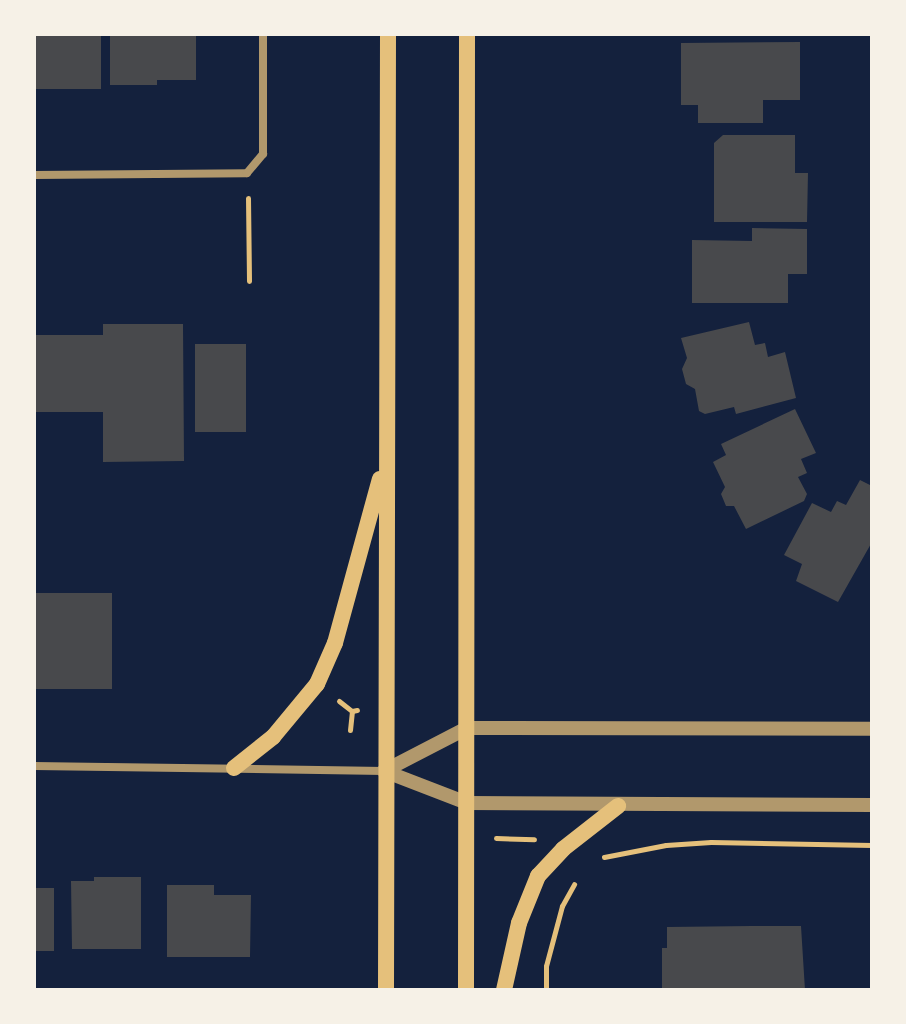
<!DOCTYPE html>
<html>
<head>
<meta charset="utf-8">
<style>
  body { margin:0 }
  #map { position:relative; width:906px; height:1024px; overflow:hidden; background:#14213d; font-family:Helvetica,sans-serif }
  div>[style] { position:absolute }
  [style*='--x'] { left:calc(var(--x)*1px); top:calc(var(--y)*1px); width:calc(var(--w)*1px); rotate:calc(var(--a)*1deg) }
  .building>* { inset:0; background:#48494c; transform-origin:0 0 }
  .path>* { height:5px; margin:-2.5px; padding:0 2.5px; transform-origin:2.5px; border-radius:2.5px; background:#e5c07b }
  .minor>* { height:8px; margin:-4px; padding:0 4px; transform-origin:4px; border-radius:4px; background:#b1986c }
  .tertiary>* { height:14px; margin:-7px; padding:0 7px; transform-origin:7px; border-radius:7px; background:#b1986c }
  .secondary>* { height:16px; margin:-8px; padding:0 8px; transform-origin:8px; border-radius:8px; background:#e5c07b }
  span { translate:-50% -50%; white-space:nowrap; text-align:center; line-height:1.15; -webkit-text-stroke:8px #f6f1e7; paint-order:stroke }
  .frame { position:absolute; inset:0; border:36px solid #f6f1e7; pointer-events:none }
</style>
</head>
<body>
<div id="map">
  <div class="building">
    <div style="left:34px;top:34px;width:67px;height:55px"></div>
    <div style="clip-path:polygon(110px 34px,196px 34px,196px 80px,157px 80px,157px 85px,110px 85px)"></div>
    <div style="clip-path:polygon(800px 42px,800px 100px,763px 100px,763px 123px,698px 123px,698px 105px,681px 105px,681px 43px)"></div>
    <div style="clip-path:polygon(723px 135px,795px 135px,795px 173px,808px 173px,807px 222px,714px 222px,714px 143px)"></div>
    <div style="clip-path:polygon(752px 228px,807px 229px,807px 274px,788px 274px,788px 303px,692px 303px,692px 240px,752px 241px)"></div>
    <div style="clip-path:polygon(749px 322px,755px 345px,765px 343px,768px 357px,785px 352px,796px 398px,736px 414px,734px 407px,705px 414px,699px 411px,695px 389px,686px 384px,682px 369px,687px 358px,681px 338px)"></div>
    <div style="clip-path:polygon(103px 324px,183px 324px,184px 461px,103px 462px,103px 412px,34px 412px,34px 335px,103px 335px)"></div>
    <div style="left:246px;top:344px;width:88px;height:51px;rotate:90deg"></div>
    <div style="clip-path:polygon(795px 409px,816px 453px,801px 459px,807px 473px,798px 477px,807px 494px,804px 501px,746px 529px,734px 506px,726px 506px,721px 494px,725px 487px,713px 462px,726px 455px,721px 444px)"></div>
    <div style="clip-path:polygon(860px 480px,872px 486px,872px 542px,838px 602px,796px 581px,802px 564px,784px 555px,812px 503px,831px 512px,837px 501px,846px 505px)"></div>
    <div style="left:34px;top:593px;width:78px;height:96px"></div>
    <div style="clip-path:polygon(94px 877px,141px 877px,141px 949px,72px 949px,71px 881px,94px 881px)"></div>
    <div style="clip-path:polygon(167px 885px,214px 885px,214px 895px,251px 895px,250px 957px,167px 957px)"></div>
    <div style="left:34px;top:888px;width:20px;height:63px"></div>
    <div style="clip-path:polygon(752px 926px,801px 926px,805px 990px,662px 990px,662px 948px,667px 948px,667px 927px)"></div>
  </div>
  <div class="path">
    <div style="--x:248;--y:198;--w:83;--a:89.3"></div>
    <div style="--x:339;--y:701;--w:16;--a:38"></div>
    <div style="--x:352;--y:711;--w:5;--a:-11"></div>
    <div style="--x:350;--y:730;--w:19;--a:-84"></div>
    <div style="--x:496;--y:838;--w:38;--a:2"></div>
    <div style="--x:604;--y:857;--w:63;--a:-11"></div>
    <div style="--x:666;--y:845;--w:45;--a:-3.8"></div>
    <div style="--x:711;--y:842;--w:161;--a:1.1"></div>
    <div style="--x:546;--y:990;--w:24;--a:-90"></div>
    <div style="--x:546;--y:966;--w:62;--a:-75.1"></div>
    <div style="--x:562;--y:906;--w:25;--a:-61"></div>
  </div>
  <div class="minor">
    <div style="--x:34;--y:175;--w:213;--a:-0.5"></div>
    <div style="--x:247;--y:173;--w:25;--a:-50"></div>
    <div style="--x:263;--y:154;--w:120;--a:-90"></div>
    <div style="--x:34;--y:766;--w:350;--a:0.8"></div>
  </div>
  <div class="tertiary">
    <div style="--x:384;--y:771;--w:93;--a:-27.4"></div>
    <div style="--x:467;--y:728;--w:405;--a:0.1"></div>
    <div style="--x:384;--y:771;--w:89;--a:21.1"></div>
    <div style="--x:467;--y:803;--w:405;--a:0.3"></div>
  </div>
  <div class="secondary">
    <div style="--x:234;--y:768;--w:50;--a:-38.5"></div>
    <div style="--x:273;--y:737;--w:69;--a:-50.3"></div>
    <div style="--x:317;--y:684;--w:45;--a:-66.3"></div>
    <div style="--x:335;--y:643;--w:170;--a:-74.7"></div>
    <div style="--x:386;--y:990;--w:956;--a:-89.88"></div>
    <div style="--x:466;--y:990;--w:956;--a:-89.94"></div>
    <div style="--x:504;--y:990;--w:69;--a:-77.4"></div>
    <div style="--x:519;--y:923;--w:51;--a:-68"></div>
    <div style="--x:538;--y:876;--w:37;--a:-47"></div>
    <div style="--x:563;--y:849;--w:70;--a:-38"></div>
  </div>
  <div class="frame"></div>
</div>
</body>
</html>
